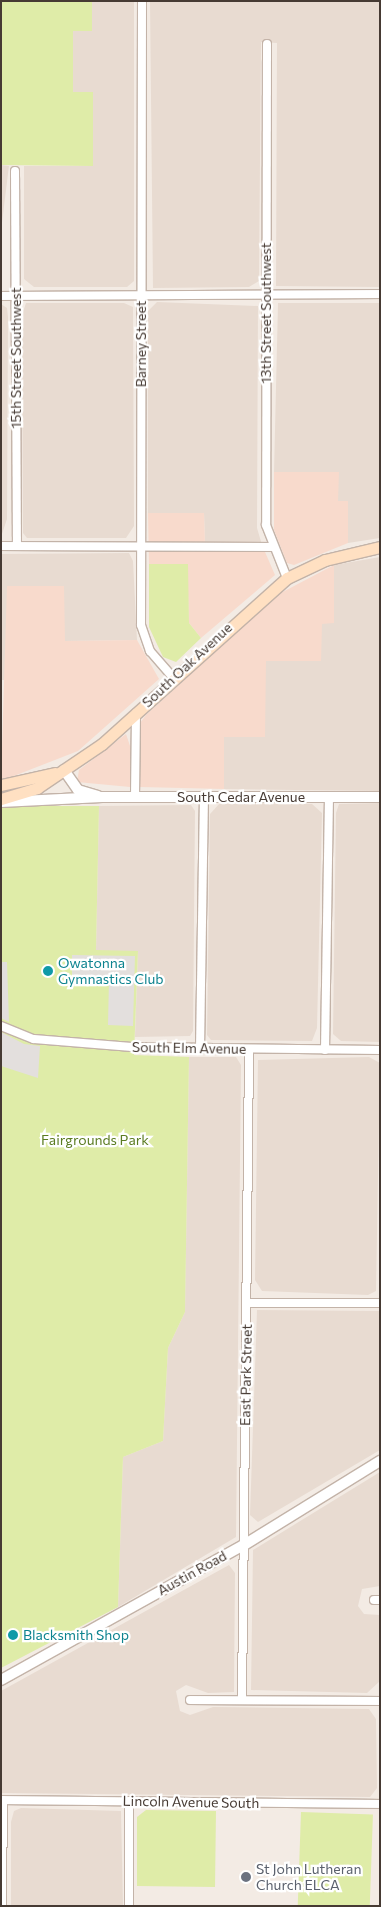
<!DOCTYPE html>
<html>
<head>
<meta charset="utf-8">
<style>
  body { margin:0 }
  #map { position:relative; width:381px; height:1907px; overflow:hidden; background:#f3ebe4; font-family:Commissioner,sans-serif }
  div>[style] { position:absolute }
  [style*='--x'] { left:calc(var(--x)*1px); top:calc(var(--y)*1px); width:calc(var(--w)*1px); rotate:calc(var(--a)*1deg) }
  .residential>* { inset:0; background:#e8dbd1; transform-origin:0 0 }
  .commercial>* { inset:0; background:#f8dacc }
  .green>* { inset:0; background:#dfeca8; transform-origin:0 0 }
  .parking>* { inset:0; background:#e3dfdd }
  .roads { filter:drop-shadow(1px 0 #c3b3a8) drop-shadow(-1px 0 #c3b3a8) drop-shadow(0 1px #c3b3a8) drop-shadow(0 -1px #c3b3a8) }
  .minor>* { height:8px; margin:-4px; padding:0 4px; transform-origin:4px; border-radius:4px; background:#fff }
  .tertiary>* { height:10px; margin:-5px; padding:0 5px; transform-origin:5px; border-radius:5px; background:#fff }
  .secondary>* { height:11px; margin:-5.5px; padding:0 5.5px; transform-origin:5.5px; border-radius:5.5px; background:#ffe0c2 }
  .dots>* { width:14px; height:14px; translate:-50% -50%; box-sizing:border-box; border:2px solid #fff; border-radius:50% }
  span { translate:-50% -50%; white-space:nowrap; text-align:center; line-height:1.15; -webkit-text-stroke:4.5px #fff; paint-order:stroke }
  .street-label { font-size:14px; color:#463a33 }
  .culture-label { font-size:14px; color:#0d838f }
  .left { translate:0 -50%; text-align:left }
  .park-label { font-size:14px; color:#5b7c22 }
  .worship-label { font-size:14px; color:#5b616d }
  .frame { position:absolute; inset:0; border:2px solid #463a33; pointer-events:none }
</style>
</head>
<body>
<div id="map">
  <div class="residential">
    <div style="clip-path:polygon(92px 1px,134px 1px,134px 281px,127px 287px,34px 287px,24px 279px,24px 166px,93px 166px,92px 92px,73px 92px,73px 31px,92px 31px)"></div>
    <div style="clip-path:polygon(150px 1px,380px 1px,379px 287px,276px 286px,277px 43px,261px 42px,259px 281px,249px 287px,153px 288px)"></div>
    <div style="left:1px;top:165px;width:8px;height:123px;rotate:7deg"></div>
    <div style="clip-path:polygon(157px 302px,258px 306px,257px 528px,262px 545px,205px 544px,204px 513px,148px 513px,148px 311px)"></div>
    <div style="clip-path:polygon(26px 303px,124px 303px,133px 307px,134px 526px,126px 538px,27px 538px,23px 533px,22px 315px)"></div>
    <div style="clip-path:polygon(278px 303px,380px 303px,380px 538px,348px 543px,348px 502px,338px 502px,274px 472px)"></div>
    <div style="clip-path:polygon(1px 304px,7px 308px,8px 317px,7px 519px,1px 537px)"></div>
    <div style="clip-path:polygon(129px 553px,133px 561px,137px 640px,65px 641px,7px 587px,7px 680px,1px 680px,1px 554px)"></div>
    <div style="clip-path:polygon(380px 557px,380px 791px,224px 789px,224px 737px,265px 737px,265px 661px,322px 623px,334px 623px,334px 565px)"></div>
    <div style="clip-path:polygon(220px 803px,312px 804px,322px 813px,317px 1028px,312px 1041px,211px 1040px,207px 1035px,210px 814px)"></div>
    <div style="clip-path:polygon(380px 803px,380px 1042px,341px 1041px,333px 1034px,336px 813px,339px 804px)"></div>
    <div style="clip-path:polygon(191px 805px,195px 811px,193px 1031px,190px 1036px,135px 1037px,138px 951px,96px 951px,99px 806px)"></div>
    <div style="clip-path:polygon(189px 1057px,236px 1057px,241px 1065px,236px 1537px,118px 1607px,123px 1457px,163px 1441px,168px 1348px,185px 1312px)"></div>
    <div style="clip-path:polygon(369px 1057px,380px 1063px,376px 1291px,368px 1295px,262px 1291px,255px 1280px,258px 1060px)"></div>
    <div style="clip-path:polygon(257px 1310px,380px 1311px,380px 1450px,258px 1522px,250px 1515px)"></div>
    <div style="clip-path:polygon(380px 1472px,380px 1586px,362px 1589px,358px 1606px,364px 1614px,380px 1615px,380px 1681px,367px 1693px,251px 1690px,253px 1550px)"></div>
    <div style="clip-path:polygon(229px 1565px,235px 1573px,234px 1692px,208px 1693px,186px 1685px,176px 1691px,180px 1711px,190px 1715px,213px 1707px,369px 1709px,376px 1719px,377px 1788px,370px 1797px,1px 1793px,1px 1691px)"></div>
    <div style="clip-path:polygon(21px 1808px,121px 1811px,123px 1906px,11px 1906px,11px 1822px,14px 1811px)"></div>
  </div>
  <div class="commercial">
    <div style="clip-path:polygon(274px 472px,339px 472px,338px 501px,348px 501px,348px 543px,294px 565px,287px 563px,274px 530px)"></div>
    <div style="clip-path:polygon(148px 513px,204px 513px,205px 544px,262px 545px,275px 575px,201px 638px,189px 623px,187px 564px,149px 564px)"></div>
    <div style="clip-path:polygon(334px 565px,334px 623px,322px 624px,321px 661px,266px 661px,265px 737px,224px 737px,224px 789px,140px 787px,140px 723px,146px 715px,277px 595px)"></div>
    <div style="clip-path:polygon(7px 586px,64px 586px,65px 641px,137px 640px,159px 679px,78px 751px,1px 781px)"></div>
    <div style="clip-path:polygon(126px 734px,131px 749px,130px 787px,77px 782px,79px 770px)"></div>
  </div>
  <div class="green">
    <div style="clip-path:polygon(1px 1px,92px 1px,92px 31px,73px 31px,73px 92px,93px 92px,93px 166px,1px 165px)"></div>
    <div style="clip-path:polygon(149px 564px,188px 564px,189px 623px,201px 638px,176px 662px,163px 657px,149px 627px)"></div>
    <div style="clip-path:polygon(1px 806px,99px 806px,96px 950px,138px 951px,134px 1055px,189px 1057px,185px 1312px,168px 1348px,163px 1441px,123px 1457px,118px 1607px,1px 1668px)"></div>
    <div style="clip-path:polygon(146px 1810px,216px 1811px,215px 1887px,137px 1886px,137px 1817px)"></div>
    <div style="left:301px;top:1812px;width:72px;height:94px;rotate:2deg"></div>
  </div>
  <div class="parking">
    <div style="clip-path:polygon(72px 955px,135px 956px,133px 1026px,108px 1025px,109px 980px,72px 979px)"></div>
    <div style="clip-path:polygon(1px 962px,7px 962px,9px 1022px,1px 1018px)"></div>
    <div style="clip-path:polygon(1px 1032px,24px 1044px,40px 1046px,38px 1078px,1px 1066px)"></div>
  </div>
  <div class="roads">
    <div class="minor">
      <div style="--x:142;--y:1;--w:624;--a:90.09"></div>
      <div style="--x:141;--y:625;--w:28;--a:71"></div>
      <div style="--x:150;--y:651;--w:33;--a:49"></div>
      <div style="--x:267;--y:44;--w:481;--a:90.1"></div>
      <div style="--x:266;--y:525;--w:57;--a:68.4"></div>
      <div style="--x:15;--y:171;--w:375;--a:89.7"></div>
      <div style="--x:1;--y:296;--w:379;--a:-0.3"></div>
      <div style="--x:1;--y:546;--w:271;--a:0.2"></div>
      <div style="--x:135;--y:796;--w:83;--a:-89.3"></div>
      <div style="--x:1;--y:1026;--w:35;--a:22"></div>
      <div style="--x:34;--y:1039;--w:98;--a:4.7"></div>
      <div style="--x:132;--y:1047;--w:248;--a:0.7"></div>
      <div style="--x:200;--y:1049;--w:252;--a:-89.1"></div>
      <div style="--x:325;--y:1050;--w:253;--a:-89.1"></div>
      <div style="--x:246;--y:1303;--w:134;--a:0"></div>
      <div style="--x:374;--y:1600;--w:6;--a:0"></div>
      <div style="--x:190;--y:1700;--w:190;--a:0.3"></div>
      <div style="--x:242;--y:1700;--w:651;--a:-89.38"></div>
      <div style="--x:1;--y:1800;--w:379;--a:0.6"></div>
      <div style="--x:2;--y:1906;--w:106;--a:-89.5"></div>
      <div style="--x:129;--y:1906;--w:105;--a:-90"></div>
    </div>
    <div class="tertiary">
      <div style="--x:64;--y:770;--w:24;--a:55"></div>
      <div style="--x:78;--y:790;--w:21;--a:17"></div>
      <div style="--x:1;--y:802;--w:101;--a:-2.8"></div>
      <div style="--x:102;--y:797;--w:278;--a:0"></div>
      <div style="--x:1;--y:1680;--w:278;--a:-29.1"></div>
      <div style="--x:244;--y:1545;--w:160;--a:-31.7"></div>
    </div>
    <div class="secondary">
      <div style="--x:1;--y:785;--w:55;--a:-12.5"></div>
      <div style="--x:1;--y:799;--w:38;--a:-17"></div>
      <div style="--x:37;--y:788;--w:78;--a:-34.1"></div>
      <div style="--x:102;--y:744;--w:249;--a:-41.9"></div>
      <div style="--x:287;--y:578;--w:42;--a:-25.3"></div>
      <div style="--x:325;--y:560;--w:57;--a:-13.3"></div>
    </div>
  </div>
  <div class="dots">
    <div style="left:48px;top:971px;background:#0f9aa8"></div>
    <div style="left:13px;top:1635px;background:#0f9aa8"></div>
    <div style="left:246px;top:1877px;background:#6b7280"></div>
  </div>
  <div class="street-label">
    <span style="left:266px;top:313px;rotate:-90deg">13th Street Southwest</span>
    <span style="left:141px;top:344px;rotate:-90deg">Barney Street</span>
    <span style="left:16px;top:358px;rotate:-90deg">15th Street Southwest</span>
    <span style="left:187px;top:665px;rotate:-43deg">South Oak Avenue</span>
    <span style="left:241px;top:797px">South Cedar Avenue</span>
    <span style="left:189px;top:1048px;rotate:1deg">South Elm Avenue</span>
    <span style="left:246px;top:1375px;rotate:-89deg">East Park Street</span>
    <span style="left:192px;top:1573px;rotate:-29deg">Austin Road</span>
    <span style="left:191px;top:1802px;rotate:1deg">Lincoln Avenue South</span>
  </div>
  <div class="culture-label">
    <span class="left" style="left:58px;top:971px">Owatonna<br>Gymnastics Club</span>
    <span class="left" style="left:23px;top:1635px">Blacksmith Shop</span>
  </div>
  <div class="park-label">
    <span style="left:95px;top:1140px">Fairgrounds Park</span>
  </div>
  <div class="worship-label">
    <span class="left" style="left:256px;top:1877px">St John Lutheran<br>Church ELCA</span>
  </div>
  <div class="frame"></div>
</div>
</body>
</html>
